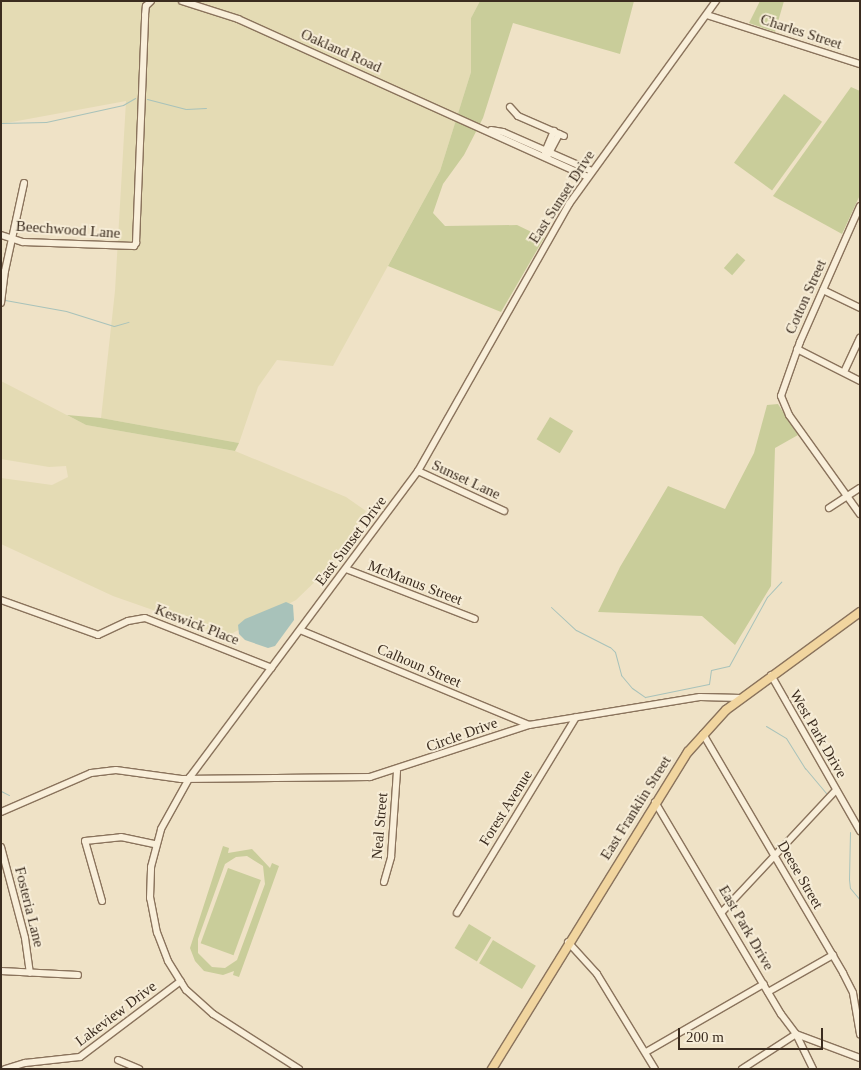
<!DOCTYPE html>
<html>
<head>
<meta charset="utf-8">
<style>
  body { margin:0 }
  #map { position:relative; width:861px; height:1070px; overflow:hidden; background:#efe2c6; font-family:"Times New Roman",serif }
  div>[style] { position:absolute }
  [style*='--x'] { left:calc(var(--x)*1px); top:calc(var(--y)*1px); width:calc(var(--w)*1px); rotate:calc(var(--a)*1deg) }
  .farmland>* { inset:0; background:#e4dbb4 }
  .green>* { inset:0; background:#c9cd9a; transform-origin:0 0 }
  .water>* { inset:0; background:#a8c2ba }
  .stream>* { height:1px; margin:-0.5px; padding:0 0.5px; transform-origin:0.5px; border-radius:0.5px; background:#a8c2ba }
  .roads { filter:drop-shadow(1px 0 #8a735c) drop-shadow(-1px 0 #8a735c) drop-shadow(0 1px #8a735c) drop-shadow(0 -1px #8a735c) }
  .minor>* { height:6px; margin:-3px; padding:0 3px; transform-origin:3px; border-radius:3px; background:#f9efda }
  .major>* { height:8px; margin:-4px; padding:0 4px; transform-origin:4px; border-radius:4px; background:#f1d59f }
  span { translate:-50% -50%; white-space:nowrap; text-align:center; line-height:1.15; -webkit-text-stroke:4px #f6ecd6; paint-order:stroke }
  .street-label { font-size:15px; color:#3b2c1f }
  .frame { position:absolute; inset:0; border:2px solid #3b2c1f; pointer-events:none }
  .scale { position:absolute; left:678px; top:1028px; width:145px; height:22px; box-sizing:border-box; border:2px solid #3b2c1f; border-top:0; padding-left:6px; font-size:15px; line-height:18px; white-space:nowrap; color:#3b2c1f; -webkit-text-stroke:4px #f6ecd6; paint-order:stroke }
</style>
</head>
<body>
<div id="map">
  <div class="farmland">
    <div style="clip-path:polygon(1px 1px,480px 1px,471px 18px,471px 72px,440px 171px,333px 366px,277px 360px,258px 387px,239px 443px,101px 418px,115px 291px,126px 101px,1px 124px)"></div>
    <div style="clip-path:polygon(1px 381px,86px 425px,235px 451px,346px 497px,366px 511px,325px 572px,296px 600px,227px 636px,113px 596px,1px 544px,1px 478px,52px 485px,68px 477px,66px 466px,49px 467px,1px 459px)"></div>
  </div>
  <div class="green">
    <div style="clip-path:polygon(480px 1px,634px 1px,620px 54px,513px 23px,483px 118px,464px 155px,443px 184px,433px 213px,445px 226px,517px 225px,544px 238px,501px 312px,388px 266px,440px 171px,471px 72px,471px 18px)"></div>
    <div style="clip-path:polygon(760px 1px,784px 1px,775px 32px,749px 23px)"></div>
    <div style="clip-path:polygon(851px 87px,860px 91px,860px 195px,842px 234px,773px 196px)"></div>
    <div style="left:784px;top:94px;width:47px;height:85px;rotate:36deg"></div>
    <div style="left:737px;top:253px;width:11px;height:20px;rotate:41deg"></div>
    <div style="clip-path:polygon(778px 404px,798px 435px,775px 448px,771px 586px,735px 645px,702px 616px,598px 612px,620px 567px,668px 486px,725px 509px,754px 453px,767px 405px)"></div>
    <div style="clip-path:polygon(67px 415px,101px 418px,239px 443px,235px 451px,86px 425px)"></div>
    <div style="left:550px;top:417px;width:27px;height:26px;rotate:31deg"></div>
    <div style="clip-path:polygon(evenodd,223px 846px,229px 848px,228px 853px,252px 849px,270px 868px,272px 863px,279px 866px,239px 977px,233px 975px,234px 971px,223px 975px,204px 971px,195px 961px,190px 948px,223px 846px,247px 856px,263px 866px,265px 884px,237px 960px,225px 968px,212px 967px,198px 953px,198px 939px,225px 864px,236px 857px,247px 856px)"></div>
    <div style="left:228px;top:868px;width:35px;height:80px;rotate:20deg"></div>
    <div style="left:469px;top:924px;width:26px;height:28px;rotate:31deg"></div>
    <div style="left:493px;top:940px;width:50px;height:27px;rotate:31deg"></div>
  </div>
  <div class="water">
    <div style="clip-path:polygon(286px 602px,293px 605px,294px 620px,275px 646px,268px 648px,245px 640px,239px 634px,238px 625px,245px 619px)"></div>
  </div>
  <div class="stream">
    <div style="--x:147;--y:99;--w:40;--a:14.4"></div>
    <div style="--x:186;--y:109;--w:20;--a:-3"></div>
    <div style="--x:1;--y:123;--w:45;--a:-1.3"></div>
    <div style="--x:46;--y:122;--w:79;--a:-12.4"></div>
    <div style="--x:123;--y:105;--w:14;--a:-30"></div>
    <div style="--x:5;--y:300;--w:62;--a:10.2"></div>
    <div style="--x:66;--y:311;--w:50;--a:17.4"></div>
    <div style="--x:114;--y:326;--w:15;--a:-16"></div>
    <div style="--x:551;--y:607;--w:34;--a:43"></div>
    <div style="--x:576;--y:630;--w:38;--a:27"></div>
    <div style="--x:610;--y:647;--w:7;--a:45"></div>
    <div style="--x:615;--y:652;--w:24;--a:75"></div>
    <div style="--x:621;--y:675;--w:17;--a:50"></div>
    <div style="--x:632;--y:688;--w:16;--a:35"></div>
    <div style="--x:645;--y:697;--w:65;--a:-11.5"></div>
    <div style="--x:709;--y:684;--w:14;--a:-82"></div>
    <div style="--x:711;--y:670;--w:18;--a:-13"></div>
    <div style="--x:729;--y:666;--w:79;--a:-61.2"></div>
    <div style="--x:767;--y:597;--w:21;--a:-47"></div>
    <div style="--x:766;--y:726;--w:23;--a:31"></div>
    <div style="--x:786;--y:738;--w:36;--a:58"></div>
    <div style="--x:805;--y:768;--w:33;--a:50"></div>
    <div style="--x:1;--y:791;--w:9;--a:27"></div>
    <div style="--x:850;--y:832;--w:47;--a:91.2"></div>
    <div style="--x:849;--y:879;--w:9;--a:84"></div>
    <div style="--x:850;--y:888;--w:16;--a:50"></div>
  </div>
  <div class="roads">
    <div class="minor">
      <div style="--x:182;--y:1;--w:59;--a:17.8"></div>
      <div style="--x:238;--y:19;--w:384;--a:24.3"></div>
      <div style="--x:707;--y:15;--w:161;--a:17.8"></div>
      <div style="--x:510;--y:107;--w:12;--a:48"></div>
      <div style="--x:518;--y:116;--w:50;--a:23.5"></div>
      <div style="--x:491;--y:130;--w:12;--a:9"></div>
      <div style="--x:503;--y:132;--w:97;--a:23.7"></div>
      <div style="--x:545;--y:152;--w:23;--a:-67"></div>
      <div style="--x:548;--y:155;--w:24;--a:-62"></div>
      <div style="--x:860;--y:206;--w:149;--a:113.8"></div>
      <div style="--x:800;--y:342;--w:57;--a:109.4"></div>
      <div style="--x:781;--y:396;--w:21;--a:67"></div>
      <div style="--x:789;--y:415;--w:122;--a:54.4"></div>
      <div style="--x:1;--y:235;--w:23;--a:18"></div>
      <div style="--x:23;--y:242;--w:111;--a:2.1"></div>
      <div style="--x:134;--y:246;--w:4;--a:-56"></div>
      <div style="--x:136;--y:243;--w:228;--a:-87.7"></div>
      <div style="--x:145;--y:15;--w:9;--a:-84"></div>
      <div style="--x:146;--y:6;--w:7;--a:-45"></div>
      <div style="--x:823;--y:290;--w:41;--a:25.9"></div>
      <div style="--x:1;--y:303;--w:32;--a:-83"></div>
      <div style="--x:5;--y:271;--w:90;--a:-77.8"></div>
      <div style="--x:797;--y:349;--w:71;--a:26.9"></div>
      <div style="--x:844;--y:372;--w:38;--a:-65"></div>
      <div style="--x:418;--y:471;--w:95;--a:24.9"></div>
      <div style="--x:829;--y:508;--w:37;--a:-33"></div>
      <div style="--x:346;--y:569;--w:138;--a:21.2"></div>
      <div style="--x:1;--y:600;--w:103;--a:19.8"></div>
      <div style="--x:98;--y:635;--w:33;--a:-25"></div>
      <div style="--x:128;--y:621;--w:17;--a:-10"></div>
      <div style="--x:145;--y:618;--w:136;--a:21.5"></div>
      <div style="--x:300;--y:630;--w:248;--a:22.5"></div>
      <div style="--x:771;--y:675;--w:180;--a:60.3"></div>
      <div style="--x:703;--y:734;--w:277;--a:59.6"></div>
      <div style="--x:843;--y:973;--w:22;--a:63"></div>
      <div style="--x:853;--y:993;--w:42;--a:80.3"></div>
      <div style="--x:655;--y:802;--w:247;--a:59.3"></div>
      <div style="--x:781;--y:1014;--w:25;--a:53"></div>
      <div style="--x:796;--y:1034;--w:39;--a:64"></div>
      <div style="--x:1;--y:812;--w:98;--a:-23.4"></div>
      <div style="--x:91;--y:773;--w:25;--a:-7"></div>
      <div style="--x:116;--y:770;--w:66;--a:7.9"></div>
      <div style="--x:181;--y:779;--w:189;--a:-0.6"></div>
      <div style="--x:370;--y:777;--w:167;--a:-18.1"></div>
      <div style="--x:529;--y:725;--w:173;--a:-9.3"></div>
      <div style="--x:700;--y:697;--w:41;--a:1.4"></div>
      <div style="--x:1;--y:847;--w:94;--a:75.2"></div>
      <div style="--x:25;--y:938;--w:35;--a:82"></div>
      <div style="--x:384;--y:882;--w:26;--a:-74"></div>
      <div style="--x:391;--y:857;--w:86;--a:-86"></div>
      <div style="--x:102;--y:901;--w:62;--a:-105.8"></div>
      <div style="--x:85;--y:841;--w:36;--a:-6"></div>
      <div style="--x:121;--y:837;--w:35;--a:12"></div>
      <div style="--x:722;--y:912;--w:167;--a:-46.9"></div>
      <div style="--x:457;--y:913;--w:229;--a:-58.7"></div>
      <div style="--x:568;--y:942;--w:43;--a:47.8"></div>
      <div style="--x:597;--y:974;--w:111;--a:58.6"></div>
      <div style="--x:1;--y:971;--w:77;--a:3"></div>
      <div style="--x:768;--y:992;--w:75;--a:-29.6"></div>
      <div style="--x:646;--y:1052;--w:136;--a:-30"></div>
      <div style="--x:118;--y:1060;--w:23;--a:23"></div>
      <div style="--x:5;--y:1069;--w:21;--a:-17"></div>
      <div style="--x:25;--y:1063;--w:55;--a:-6.2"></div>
      <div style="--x:80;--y:1057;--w:126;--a:-37"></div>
      <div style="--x:299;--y:1069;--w:102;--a:-147.4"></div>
      <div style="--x:213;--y:1014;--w:36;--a:-138"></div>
      <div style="--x:186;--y:990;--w:34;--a:-122"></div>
      <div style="--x:168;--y:961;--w:30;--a:-111"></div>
      <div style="--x:157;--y:933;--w:36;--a:-101"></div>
      <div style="--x:150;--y:898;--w:31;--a:-88"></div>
      <div style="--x:151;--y:867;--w:39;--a:-75"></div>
      <div style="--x:161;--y:829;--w:60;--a:-60.9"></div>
      <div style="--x:190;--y:777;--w:382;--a:-53.3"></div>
      <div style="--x:418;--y:471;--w:307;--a:-60.5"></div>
      <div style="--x:569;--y:204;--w:251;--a:-54.1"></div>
      <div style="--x:742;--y:1069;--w:64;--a:-32.9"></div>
      <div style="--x:796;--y:1034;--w:68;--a:20.6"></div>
    </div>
    <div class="major">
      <div style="--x:492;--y:1069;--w:373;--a:-58.3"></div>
      <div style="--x:688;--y:752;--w:57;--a:-47.9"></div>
      <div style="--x:726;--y:710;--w:166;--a:-36.2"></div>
    </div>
  </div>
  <div class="street-label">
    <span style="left:801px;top:32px;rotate:18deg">Charles Street</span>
    <span style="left:341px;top:51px;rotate:24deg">Oakland Road</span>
    <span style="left:562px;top:197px;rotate:-57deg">East Sunset Drive</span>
    <span style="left:68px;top:230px;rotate:4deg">Beechwood Lane</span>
    <span style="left:806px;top:297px;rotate:-66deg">Cotton Street</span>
    <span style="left:466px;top:480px;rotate:25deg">Sunset Lane</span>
    <span style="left:351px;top:541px;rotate:-53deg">East Sunset Drive</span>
    <span style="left:415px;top:583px;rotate:21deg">McManus Street</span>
    <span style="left:197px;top:625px;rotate:21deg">Keswick Place</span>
    <span style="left:419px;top:666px;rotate:23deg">Calhoun Street</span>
    <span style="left:818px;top:734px;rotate:60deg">West Park Drive</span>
    <span style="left:462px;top:735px;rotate:-20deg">Circle Drive</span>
    <span style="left:506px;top:808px;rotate:-58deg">Forest Avenue</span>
    <span style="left:636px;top:808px;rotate:-58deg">East Franklin Street</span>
    <span style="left:380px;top:826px;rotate:-85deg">Neal Street</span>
    <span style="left:800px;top:875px;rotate:60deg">Deese Street</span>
    <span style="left:29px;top:907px;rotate:76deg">Fosteria Lane</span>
    <span style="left:746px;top:928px;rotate:60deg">East Park Drive</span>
    <span style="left:116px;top:1014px;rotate:-37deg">Lakeview Drive</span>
  </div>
  <div class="frame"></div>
  <div class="scale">200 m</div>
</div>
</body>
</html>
